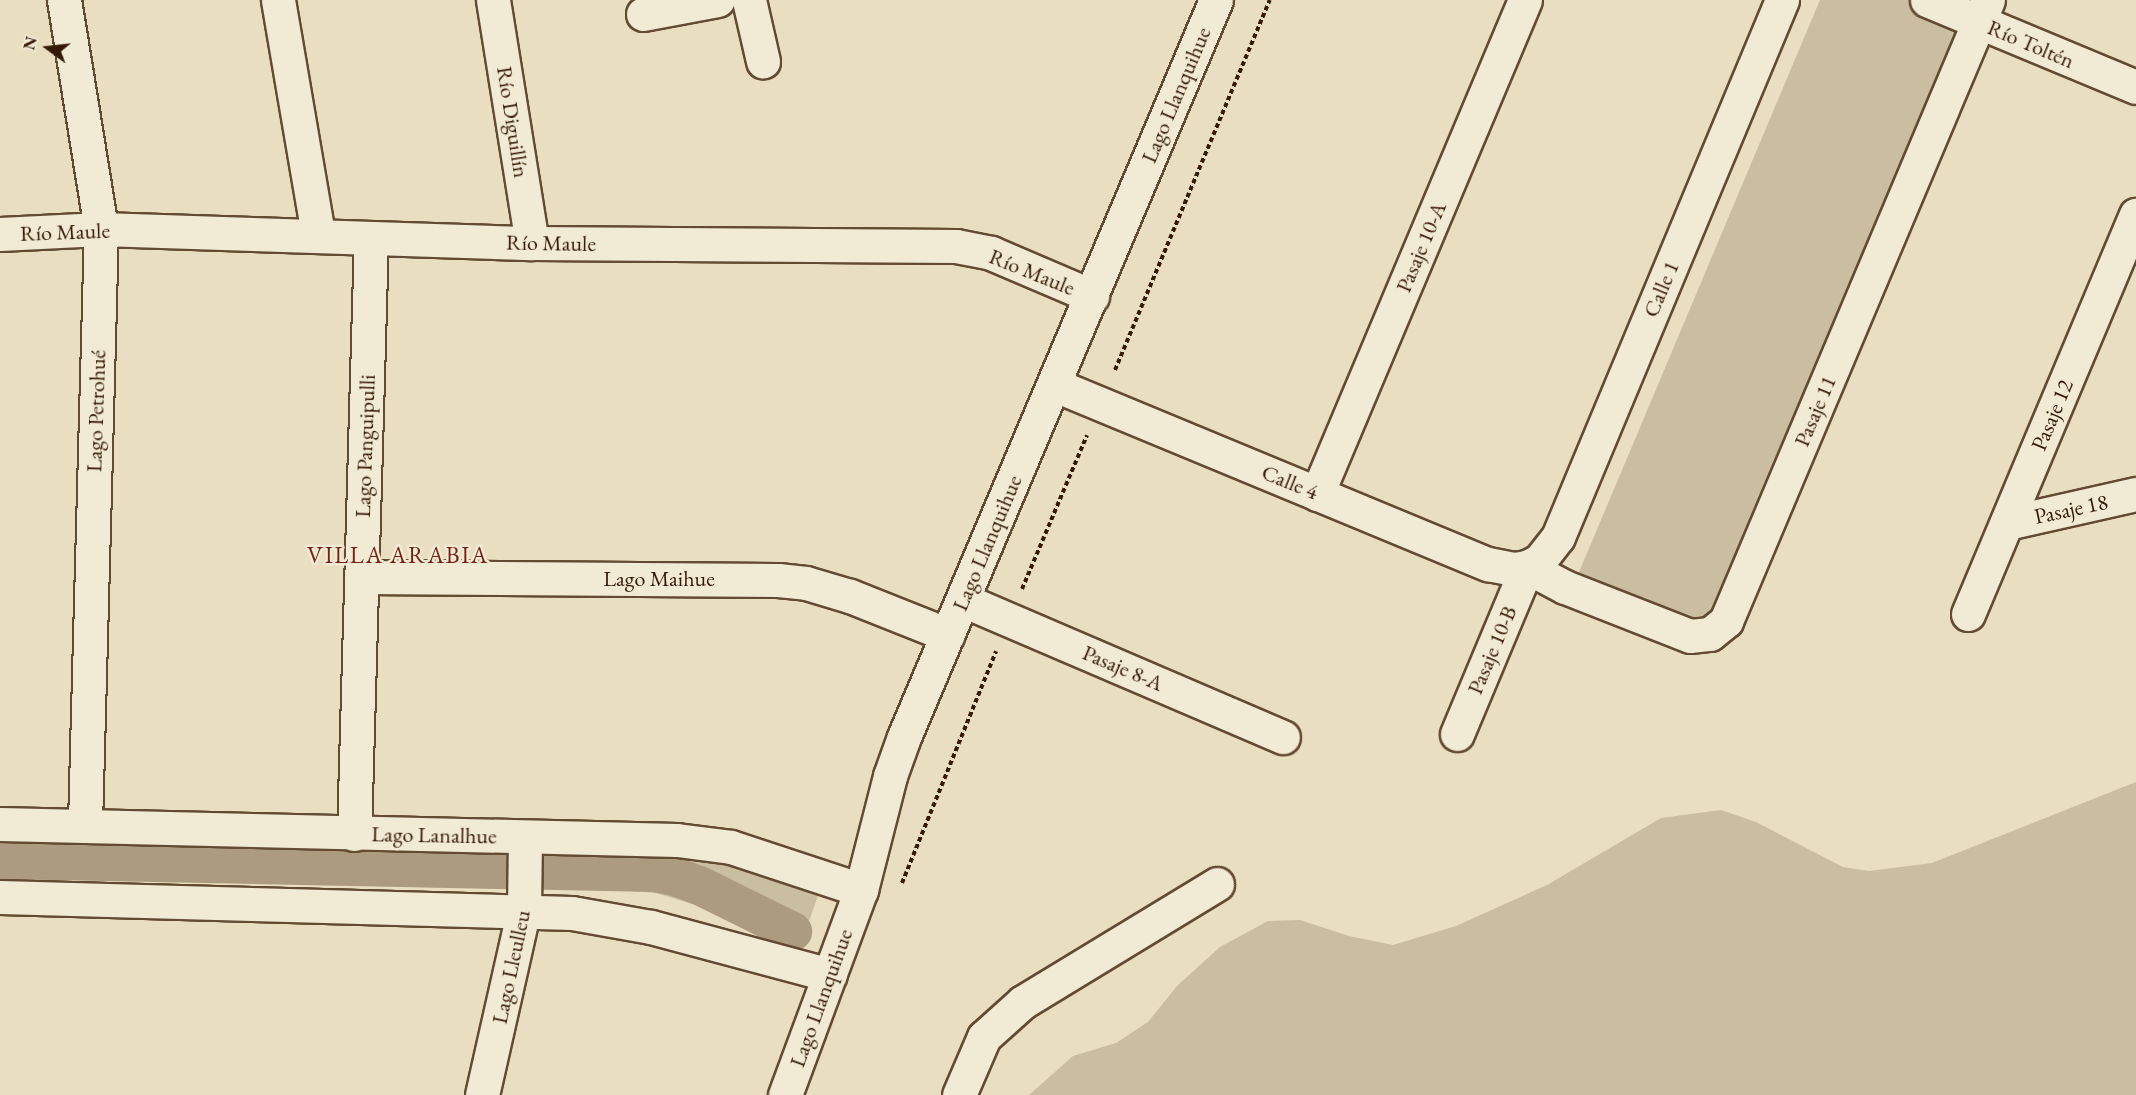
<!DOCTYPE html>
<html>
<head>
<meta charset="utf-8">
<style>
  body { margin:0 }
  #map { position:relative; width:2136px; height:1095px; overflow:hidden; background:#e9debf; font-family:"EB Garamond",serif }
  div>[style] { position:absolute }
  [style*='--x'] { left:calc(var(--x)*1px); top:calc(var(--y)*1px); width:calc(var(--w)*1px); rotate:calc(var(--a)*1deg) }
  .green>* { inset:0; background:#cbbd9f }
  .canal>* { height:39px; margin:-19.5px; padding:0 19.5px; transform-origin:19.5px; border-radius:19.5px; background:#ac9b7f }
  .path>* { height:4px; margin-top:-2px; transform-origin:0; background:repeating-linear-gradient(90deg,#361903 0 4.5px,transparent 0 7.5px) }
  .roads { filter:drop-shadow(2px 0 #634a32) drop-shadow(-2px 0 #634a32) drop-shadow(0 2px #634a32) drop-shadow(0 -2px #634a32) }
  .minor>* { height:33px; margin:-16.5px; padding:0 16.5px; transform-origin:16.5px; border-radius:16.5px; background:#f1ead5 }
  span { translate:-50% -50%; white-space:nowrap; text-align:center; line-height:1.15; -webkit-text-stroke:5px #f1ead5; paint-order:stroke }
  .street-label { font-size:22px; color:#361903 }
  .neighbourhood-label { font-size:24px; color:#7a1f14; letter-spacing:1.5px }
  .north { position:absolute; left:18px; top:18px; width:60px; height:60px; -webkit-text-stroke:4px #f1ead5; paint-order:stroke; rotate:285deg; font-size:16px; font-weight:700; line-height:24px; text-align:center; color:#361903 }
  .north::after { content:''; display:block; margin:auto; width:21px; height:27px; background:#361903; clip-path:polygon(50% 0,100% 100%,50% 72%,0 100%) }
</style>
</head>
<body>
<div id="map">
  <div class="green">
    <div style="clip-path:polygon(1820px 0,1971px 0,1715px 612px,1696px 623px,1577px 577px)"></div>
    <div style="clip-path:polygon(2136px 782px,2136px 1095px,1029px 1095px,1073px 1056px,1116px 1043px,1148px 1022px,1177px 986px,1220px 947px,1268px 921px,1300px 920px,1349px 936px,1393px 945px,1456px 926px,1547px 885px,1661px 818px,1721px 810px,1756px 822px,1843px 867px,1869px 871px,1932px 863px)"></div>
    <div style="clip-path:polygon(0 849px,669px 856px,725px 865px,819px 893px,803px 938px,656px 893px,477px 879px,0 880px)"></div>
  </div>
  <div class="canal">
    <div style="--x:0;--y:859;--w:654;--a:1.14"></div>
    <div style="--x:654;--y:872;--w:20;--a:11"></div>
    <div style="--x:674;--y:876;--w:27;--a:20"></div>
    <div style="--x:699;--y:885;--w:104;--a:26.3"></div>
  </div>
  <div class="path">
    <div style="--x:1115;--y:370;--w:401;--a:-67.3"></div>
    <div style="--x:1022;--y:589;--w:167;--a:-67.1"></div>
    <div style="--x:902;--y:883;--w:250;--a:-67.9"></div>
  </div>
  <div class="roads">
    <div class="minor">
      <div style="--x:64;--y:0;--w:232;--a:80.8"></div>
      <div style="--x:101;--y:229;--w:597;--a:91.54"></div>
      <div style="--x:278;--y:0;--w:238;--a:80.3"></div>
      <div style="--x:493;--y:0;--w:246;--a:80.9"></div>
      <div style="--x:749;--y:0;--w:63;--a:77.1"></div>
      <div style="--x:1927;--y:0;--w:226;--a:22.6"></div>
      <div style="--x:643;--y:14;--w:76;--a:-10.6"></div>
      <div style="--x:0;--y:234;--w:101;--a:-2.8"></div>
      <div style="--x:101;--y:229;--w:431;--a:1.9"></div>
      <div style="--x:532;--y:243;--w:424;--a:0.4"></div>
      <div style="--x:956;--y:246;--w:36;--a:11"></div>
      <div style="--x:991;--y:253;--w:110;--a:23.1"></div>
      <div style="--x:1055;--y:385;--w:469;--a:22.5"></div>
      <div style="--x:1488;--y:564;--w:26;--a:11"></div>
      <div style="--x:1514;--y:569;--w:13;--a:-9"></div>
      <div style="--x:1527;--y:567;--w:15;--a:-28"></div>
      <div style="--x:1540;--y:560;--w:29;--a:-52"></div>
      <div style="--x:1558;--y:537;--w:582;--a:-67.36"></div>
      <div style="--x:1317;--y:494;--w:536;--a:-67.17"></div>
      <div style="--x:2007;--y:523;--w:132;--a:-12.7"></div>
      <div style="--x:1527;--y:567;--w:43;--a:27.8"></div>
      <div style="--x:1565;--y:587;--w:134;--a:21.4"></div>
      <div style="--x:1690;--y:636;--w:20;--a:-6"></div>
      <div style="--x:1710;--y:634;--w:21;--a:-39"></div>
      <div style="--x:1726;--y:621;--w:674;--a:-67.13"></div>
      <div style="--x:361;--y:577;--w:417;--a:0.4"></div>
      <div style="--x:778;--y:580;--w:28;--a:6"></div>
      <div style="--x:806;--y:583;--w:46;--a:16.5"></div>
      <div style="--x:850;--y:596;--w:105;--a:21.7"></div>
      <div style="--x:963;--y:600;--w:348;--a:23.2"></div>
      <div style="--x:1968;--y:614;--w:433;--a:-67.2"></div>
      <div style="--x:1457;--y:734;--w:181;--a:-67.3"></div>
      <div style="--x:0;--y:824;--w:677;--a:1.35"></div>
      <div style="--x:677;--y:840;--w:54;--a:7.4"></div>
      <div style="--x:731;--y:847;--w:137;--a:18.3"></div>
      <div style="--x:354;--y:834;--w:596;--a:-88.37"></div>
      <div style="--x:0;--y:897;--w:572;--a:1.6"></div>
      <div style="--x:572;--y:913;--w:80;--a:10"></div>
      <div style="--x:651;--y:927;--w:185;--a:15"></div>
      <div style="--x:482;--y:1095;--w:191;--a:-77.3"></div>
      <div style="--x:524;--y:909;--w:72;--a:-89.2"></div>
      <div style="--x:785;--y:1095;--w:219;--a:-69.7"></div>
      <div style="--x:861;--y:890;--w:118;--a:-75.7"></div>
      <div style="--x:890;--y:776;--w:41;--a:-70.3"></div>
      <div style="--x:904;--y:737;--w:800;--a:-67.06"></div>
      <div style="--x:959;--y:1095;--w:63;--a:-66.7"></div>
      <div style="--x:984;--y:1037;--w:52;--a:-41.9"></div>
      <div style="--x:1023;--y:1002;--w:227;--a:-31.3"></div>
    </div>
  </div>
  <div class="street-label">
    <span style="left:2031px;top:44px;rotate:23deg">Río Toltén</span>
    <span style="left:1176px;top:95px;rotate:-67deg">Lago Llanquihue</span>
    <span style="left:513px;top:122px;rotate:81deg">Río Diguillín</span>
    <span style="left:65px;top:232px;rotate:-2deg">Río Maule</span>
    <span style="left:551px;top:243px;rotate:1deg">Río Maule</span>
    <span style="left:1421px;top:247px;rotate:-67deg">Pasaje 10-A</span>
    <span style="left:1032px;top:272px;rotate:22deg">Río Maule</span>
    <span style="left:1661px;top:289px;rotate:-67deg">Calle 1</span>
    <span style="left:96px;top:411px;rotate:-88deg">Lago Petrohué</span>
    <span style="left:1815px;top:411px;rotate:-67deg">Pasaje 11</span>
    <span style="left:2052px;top:415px;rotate:-67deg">Pasaje 12</span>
    <span style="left:365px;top:446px;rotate:-88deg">Lago Panguipulli</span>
    <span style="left:1290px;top:482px;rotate:22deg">Calle 4</span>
    <span style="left:2071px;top:509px;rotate:-12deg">Pasaje 18</span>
    <span style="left:987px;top:543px;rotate:-67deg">Lago Llanquihue</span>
    <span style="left:659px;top:579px">Lago Maihue</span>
    <span style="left:1492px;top:650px;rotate:-67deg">Pasaje 10-B</span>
    <span style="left:1123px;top:668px;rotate:23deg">Pasaje 8-A</span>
    <span style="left:434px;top:835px;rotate:1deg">Lago Lanalhue</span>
    <span style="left:511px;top:967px;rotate:-78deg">Lago Lleulleu</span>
    <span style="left:821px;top:998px;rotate:-70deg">Lago Llanquihue</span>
  </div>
  <div class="neighbourhood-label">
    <span style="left:398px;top:555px">VILLA ARABIA</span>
  </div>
  <div class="north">N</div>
</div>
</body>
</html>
